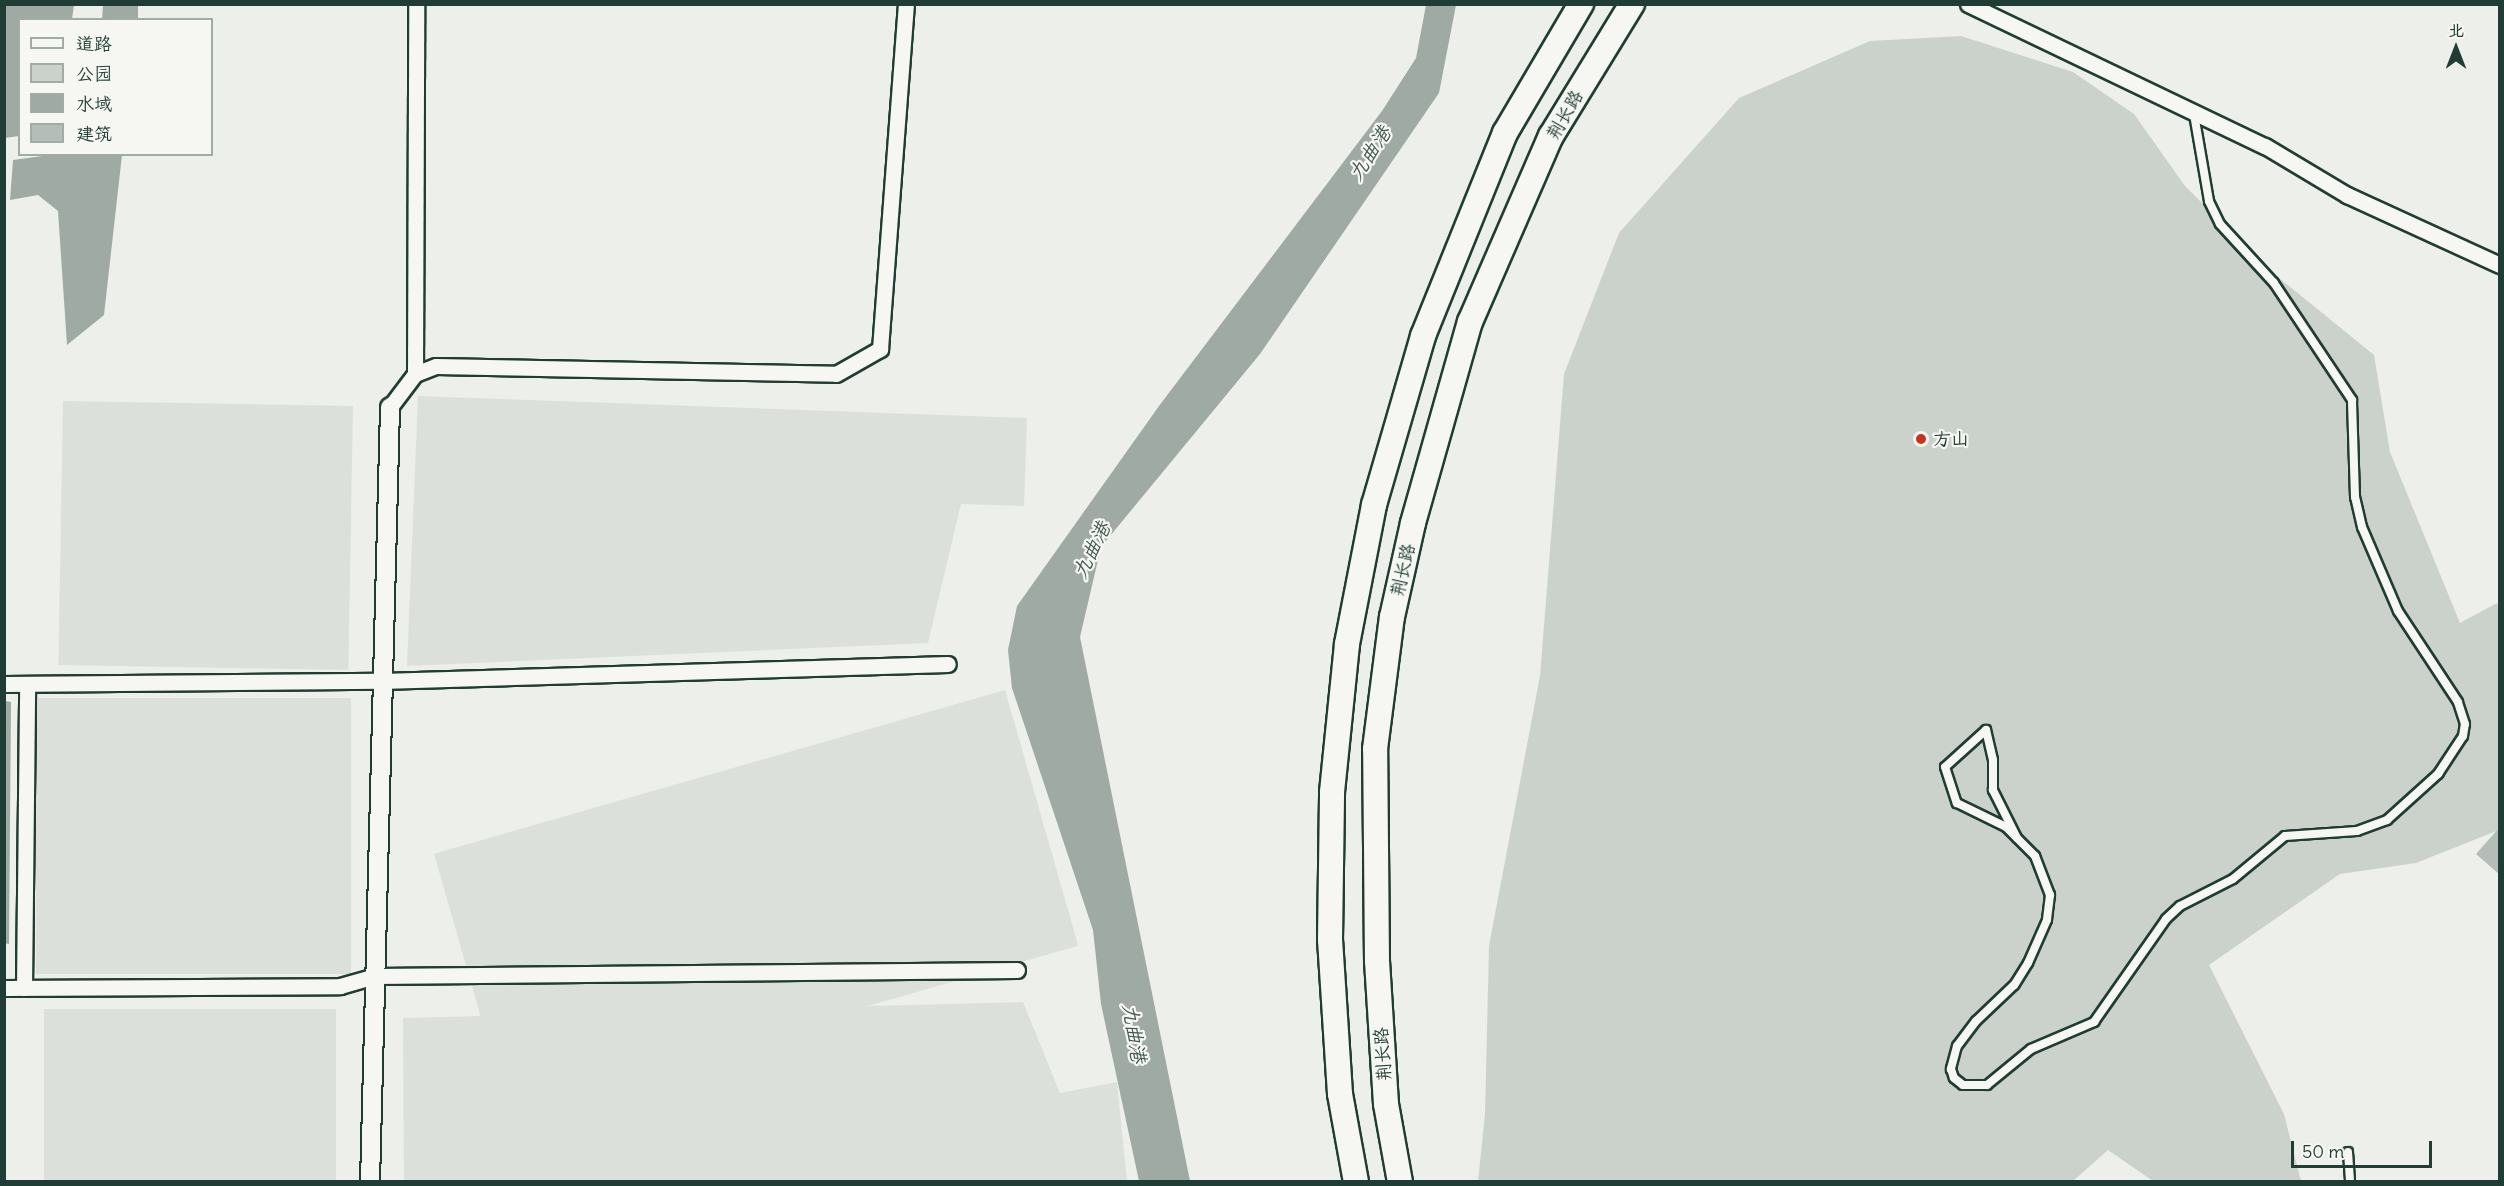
<!DOCTYPE html>
<html>
<head>
<meta charset="utf-8">
<style>
  body { margin:0 }
  #map { position:relative; width:2504px; height:1186px; overflow:hidden; background:#edefea; font-family:Delius,"LXGW WenKai TC",sans-serif }
  div>[style] { position:absolute }
  [style*='--x'] { left:calc(var(--x)*1px); top:calc(var(--y)*1px); width:calc(var(--w)*1px); rotate:calc(var(--a)*1deg) }
  .built>* { inset:0; background:#dce0db; transform-origin:0 0 }
  .green>* { inset:0; background:#cbd2cc }
  .water>* { inset:0; background:#9faaa4; transform-origin:0 0 }
  .stream>* { height:6px; margin:-3px; padding:0 3px; transform-origin:3px; border-radius:3px; background:#9faaa4 }
  .building>* { inset:0; background:#b4bdb8 }
  .roads { filter:drop-shadow(2px 0 #1f3d34) drop-shadow(-2px 0 #1f3d34) drop-shadow(0 2px #1f3d34) drop-shadow(0 -2px #1f3d34) }
  .service>* { height:8px; margin:-4px; padding:0 4px; transform-origin:4px; border-radius:4px; background:#f6f6f2 }
  .minor>* { height:15px; margin:-7.5px; padding:0 7.5px; transform-origin:7.5px; border-radius:7.5px; background:#f6f6f2 }
  .tertiary>* { height:18px; margin:-9px; padding:0 9px; transform-origin:9px; border-radius:9px; background:#f6f6f2 }
  .primary>* { height:24px; margin:-12px; padding:0 12px; transform-origin:12px; border-radius:12px; background:#f6f6f2 }
  .dots>* { width:16px; height:16px; translate:-50% -50%; box-sizing:border-box; border:3px solid #f6f6f2; border-radius:50% }
  span { translate:-50% -50%; white-space:nowrap; text-align:center; line-height:1.15; -webkit-text-stroke:4.5px #f6f6f2; paint-order:stroke }
  .street-label { font-size:18px; color:#1f3d34 }
  .poi-label { font-size:18px; color:#1f3d34 }
  .left { translate:0 -50%; text-align:left }
  .water-label { font-size:20px; color:#3f5850; font-style:italic }
  .frame { position:absolute; inset:0; border:6px solid #1f3d34; pointer-events:none }
  .legend { position:absolute; left:18px; top:18px; width:195px; height:138px; box-sizing:border-box; background:#f6f6f2; border:2px solid #a0aca6; margin:0; padding:8px 10px; list-style:none; font-size:18px; color:#1f3d34 }
  .legend li { display:flex; align-items:center; gap:12px; height:30px }
  .legend b { width:30px; border:2px solid #a0aca6 }
  .north { position:absolute; left:2426px; top:18px; width:60px; height:60px; -webkit-text-stroke:4px #f6f6f2; paint-order:stroke; rotate:0deg; font-size:16px; font-weight:700; line-height:24px; text-align:center; color:#1f3d34 }
  .north::after { content:''; display:block; margin:auto; width:21px; height:27px; background:#1f3d34; clip-path:polygon(50% 0,100% 100%,50% 72%,0 100%) }
  .scale { position:absolute; left:2291px; top:1141px; width:141px; height:27px; box-sizing:border-box; border:3px solid #1f3d34; border-top:0; padding-left:8px; font-size:18px; line-height:21px; white-space:nowrap; color:#1f3d34; -webkit-text-stroke:4px #f6f6f2; paint-order:stroke }
</style>
</head>
<body>
<div id="map">
  <div class="built">
    <div style="clip-path:polygon(418px 396px,1027px 418px,1024px 506px,961px 504px,928px 643px,407px 666px)"></div>
    <div style="left:63px;top:401px;width:290px;height:264px;rotate:1deg"></div>
    <div style="left:1005px;top:690px;width:266px;height:594px;rotate:74deg"></div>
    <div style="left:36px;top:698px;width:315px;height:276px"></div>
    <div style="clip-path:polygon(1023px 1002px,1060px 1093px,1117px 1082px,1127px 1181px,404px 1181px,403px 1018px)"></div>
    <div style="left:336px;top:1009px;width:172px;height:292px;rotate:90deg"></div>
  </div>
  <div class="green">
    <div style="clip-path:polygon(1961px 36px,2073px 72px,2134px 114px,2185px 186px,2268px 269px,2374px 355px,2390px 452px,2460px 623px,2497px 603px,2499px 608px,2499px 830px,2416px 863px,2340px 874px,2209px 965px,2284px 1114px,2301px 1181px,2153px 1181px,2108px 1150px,2073px 1181px,1478px 1182px,1485px 1114px,1489px 946px,1540px 676px,1564px 374px,1619px 233px,1739px 98px,1870px 41px)"></div>
  </div>
  <div class="water">
    <div style="clip-path:polygon(5px 4px,74px 5px,72px 19px,20px 20px,19px 136px,5px 138px)"></div>
    <div style="left:108px;top:5px;width:30px;height:14px"></div>
    <div style="clip-path:polygon(1426px 5px,1456px 5px,1439px 93px,1260px 354px,1101px 547px,1080px 637px,1190px 1181px,1139px 1181px,1101px 1004px,1093px 930px,1012px 688px,1008px 650px,1017px 606px,1159px 406px,1382px 111px,1416px 58px)"></div>
    <div style="clip-path:polygon(50px 155px,122px 155px,104px 315px,67px 345px,58px 211px,38px 195px,10px 200px,13px 160px)"></div>
    <div style="clip-path:polygon(5px 701px,11px 702px,9px 944px,4px 943px)"></div>
  </div>
  <div class="stream">
    <div style="--x:105;--y:20;--w:16;--a:-86"></div>
  </div>
  <div class="building">
    <div style="clip-path:polygon(2499px 828px,2499px 874px,2476px 854px)"></div>
  </div>
  <div class="roads">
    <div class="service">
      <div style="--x:2017;--y:838;--w:54;--a:-116.6"></div>
      <div style="--x:1993;--y:790;--w:30;--a:-90"></div>
      <div style="--x:1993;--y:760;--w:31;--a:-103"></div>
      <div style="--x:1986;--y:730;--w:55;--a:137.9"></div>
      <div style="--x:1945;--y:767;--w:38;--a:72"></div>
      <div style="--x:1957;--y:803;--w:55;--a:26.1"></div>
      <div style="--x:2006;--y:827;--w:41;--a:45"></div>
      <div style="--x:2035;--y:856;--w:42;--a:69"></div>
      <div style="--x:2050;--y:895;--w:25;--a:97"></div>
      <div style="--x:2047;--y:920;--w:47;--a:113.8"></div>
      <div style="--x:2028;--y:963;--w:26;--a:122"></div>
      <div style="--x:2014;--y:985;--w:52;--a:136.5"></div>
      <div style="--x:1976;--y:1021;--w:31;--a:127"></div>
      <div style="--x:1957;--y:1046;--w:24;--a:105"></div>
      <div style="--x:1951;--y:1069;--w:9;--a:72"></div>
      <div style="--x:1954;--y:1078;--w:11;--a:38"></div>
      <div style="--x:1963;--y:1085;--w:24;--a:0"></div>
      <div style="--x:1987;--y:1085;--w:57;--a:-39.3"></div>
      <div style="--x:2031;--y:1049;--w:69;--a:-23.2"></div>
      <div style="--x:2094;--y:1022;--w:126;--a:-55"></div>
      <div style="--x:2166;--y:919;--w:19;--a:-43"></div>
      <div style="--x:2180;--y:906;--w:59;--a:-27"></div>
      <div style="--x:2233;--y:879;--w:67;--a:-39.6"></div>
      <div style="--x:2285;--y:836;--w:72;--a:-4"></div>
      <div style="--x:2357;--y:831;--w:32;--a:-20"></div>
      <div style="--x:2387;--y:820;--w:69;--a:-42"></div>
      <div style="--x:2438;--y:774;--w:45;--a:-56.7"></div>
      <div style="--x:2463;--y:736;--w:12;--a:-81"></div>
      <div style="--x:2465;--y:724;--w:23;--a:-108"></div>
      <div style="--x:2458;--y:702;--w:109;--a:-123.4"></div>
      <div style="--x:2398;--y:611;--w:91;--a:-113.2"></div>
      <div style="--x:2362;--y:527;--w:31;--a:-103"></div>
      <div style="--x:2355;--y:497;--w:97;--a:-91.8"></div>
      <div style="--x:2352;--y:400;--w:141;--a:-123.7"></div>
      <div style="--x:2274;--y:283;--w:80;--a:-132.5"></div>
      <div style="--x:2220;--y:224;--w:25;--a:-116"></div>
      <div style="--x:2209;--y:201;--w:88;--a:-99.8"></div>
      <div style="--x:2348;--y:1152;--w:30;--a:86"></div>
    </div>
    <div class="minor">
      <div style="--x:1968;--y:4;--w:329;--a:25.6"></div>
      <div style="--x:2265;--y:146;--w:96;--a:30.9"></div>
      <div style="--x:2347;--y:195;--w:168;--a:24.6"></div>
      <div style="--x:415;--y:374;--w:22;--a:-21"></div>
      <div style="--x:436;--y:366;--w:400;--a:1.1"></div>
      <div style="--x:836;--y:374;--w:51;--a:-29.6"></div>
      <div style="--x:880;--y:349;--w:346;--a:-85.7"></div>
      <div style="--x:390;--y:407;--w:41;--a:-52.9"></div>
      <div style="--x:415;--y:374;--w:370;--a:-89.8"></div>
      <div style="--x:4;--y:684;--w:377;--a:-0.5"></div>
      <div style="--x:381;--y:681;--w:567;--a:-1.72"></div>
      <div style="--x:4;--y:988;--w:336;--a:-0.3"></div>
      <div style="--x:340;--y:986;--w:35;--a:-16"></div>
      <div style="--x:374;--y:976;--w:643;--a:-0.53"></div>
      <div style="--x:24;--y:988;--w:304;--a:-89.4"></div>
    </div>
    <div class="tertiary">
      <div style="--x:370;--y:1182;--w:775;--a:-88.52"></div>
    </div>
    <div class="primary">
      <div style="--x:1356;--y:1182;--w:89;--a:-100.3"></div>
      <div style="--x:1340;--y:1094;--w:154;--a:-93.7"></div>
      <div style="--x:1330;--y:940;--w:148;--a:-89.2"></div>
      <div style="--x:1332;--y:792;--w:149;--a:-84.2"></div>
      <div style="--x:1347;--y:644;--w:142;--a:-79"></div>
      <div style="--x:1374;--y:505;--w:176;--a:-73.8"></div>
      <div style="--x:1423;--y:336;--w:219;--a:-68"></div>
      <div style="--x:1505;--y:133;--w:150;--a:-59.5"></div>
      <div style="--x:1400;--y:1182;--w:79;--a:-100.2"></div>
      <div style="--x:1386;--y:1104;--w:143;--a:-93.6"></div>
      <div style="--x:1377;--y:961;--w:212;--a:-90.5"></div>
      <div style="--x:1375;--y:749;--w:133;--a:-82.7"></div>
      <div style="--x:1392;--y:617;--w:96;--a:-77.4"></div>
      <div style="--x:1413;--y:523;--w:209;--a:-74.2"></div>
      <div style="--x:1470;--y:322;--w:203;--a:-66.5"></div>
      <div style="--x:1551;--y:136;--w:155;--a:-58.5"></div>
    </div>
  </div>
  <div class="dots">
    <div style="left:1921px;top:439px;background:#c8321e"></div>
  </div>
  <div class="street-label">
    <span style="left:1565px;top:115px;rotate:-60deg">荆长路</span>
    <span style="left:1403px;top:570px;rotate:-77deg">荆长路</span>
    <span style="left:1383px;top:1054px;rotate:-94deg">荆长路</span>
  </div>
  <div class="poi-label">
    <span class="left" style="left:1933px;top:439px">方山</span>
  </div>
  <div class="water-label">
    <span style="left:1369px;top:153px;rotate:-57deg">九曲港</span>
    <span style="left:1091px;top:550px;rotate:-64deg">九曲港</span>
    <span style="left:1135px;top:1033px;rotate:80deg">九曲港</span>
  </div>
  <div class="frame"></div>
  <ul class="legend">
  <li><b style="height:8px;background:#f6f6f2"></b>道路</li>
  <li><b style="height:16px;background:#cbd2cc"></b>公园</li>
  <li><b style="height:16px;background:#9faaa4"></b>水域</li>
  <li><b style="height:16px;background:#b4bdb8"></b>建筑</li>
  </ul>
  <div class="north">北</div>
  <div class="scale">50 m</div>
</div>
</body>
</html>
